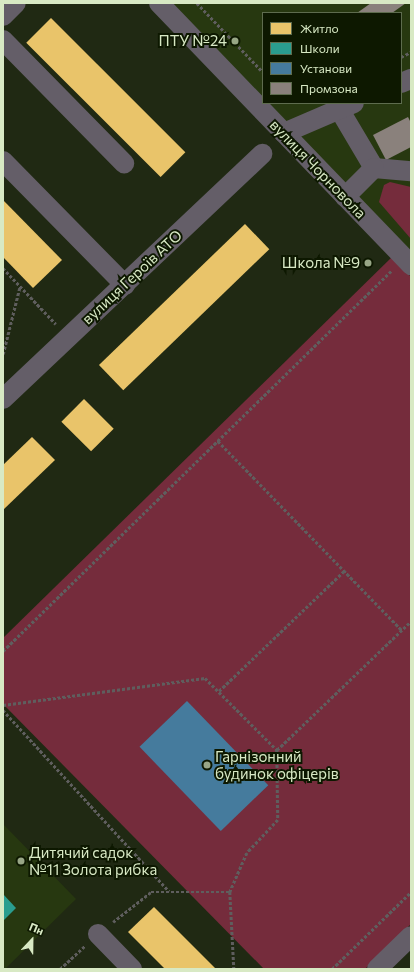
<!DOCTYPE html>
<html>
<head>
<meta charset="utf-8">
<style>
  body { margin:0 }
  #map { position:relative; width:414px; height:972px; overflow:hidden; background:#202913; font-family:Commissioner,sans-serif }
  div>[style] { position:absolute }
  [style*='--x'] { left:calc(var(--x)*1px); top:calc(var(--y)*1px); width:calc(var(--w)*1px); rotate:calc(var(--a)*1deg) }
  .built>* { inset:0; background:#273810 }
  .green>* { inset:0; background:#752c3c }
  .homes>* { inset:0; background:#e9c46a; transform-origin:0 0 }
  .schools>* { inset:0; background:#2a9d8f }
  .public>* { inset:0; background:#457b9d; transform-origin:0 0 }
  .industry>* { inset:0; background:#8a817c }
  .path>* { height:2.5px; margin-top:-1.25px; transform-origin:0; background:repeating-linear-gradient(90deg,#5f5e5e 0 3px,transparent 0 5px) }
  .minor>* { height:20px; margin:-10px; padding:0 10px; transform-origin:10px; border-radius:10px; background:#645e68 }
  .dots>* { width:11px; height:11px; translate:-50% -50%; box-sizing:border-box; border:2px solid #0d1800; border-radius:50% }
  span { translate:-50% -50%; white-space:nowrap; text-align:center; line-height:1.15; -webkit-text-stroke:4px #0d1800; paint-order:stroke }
  .poi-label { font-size:15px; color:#d8e9c4 }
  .right { translate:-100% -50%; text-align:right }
  .left { translate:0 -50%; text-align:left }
  .street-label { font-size:15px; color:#d8e9c4 }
  .frame { position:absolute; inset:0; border:4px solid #d8e9c4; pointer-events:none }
  .legend { position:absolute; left:262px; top:12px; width:140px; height:92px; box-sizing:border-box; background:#0d1800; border:1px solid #5e6c4e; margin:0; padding:5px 7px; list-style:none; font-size:12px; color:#d8e9c4 }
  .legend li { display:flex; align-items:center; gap:8px; height:20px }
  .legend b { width:20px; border:1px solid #5e6c4e }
  .north { position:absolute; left:12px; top:920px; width:40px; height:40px; -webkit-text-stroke:3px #0d1800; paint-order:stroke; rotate:22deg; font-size:11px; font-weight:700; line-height:16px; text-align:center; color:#d8e9c4 }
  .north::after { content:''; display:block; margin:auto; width:14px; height:18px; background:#d8e9c4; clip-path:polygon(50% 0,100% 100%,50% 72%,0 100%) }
</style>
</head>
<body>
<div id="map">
  <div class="built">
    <div style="clip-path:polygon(171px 3px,411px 3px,411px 70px,401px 74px,401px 13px,263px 13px,263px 99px)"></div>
    <div style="clip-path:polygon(411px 79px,411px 254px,297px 135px,362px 103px,401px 103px,401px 84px)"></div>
    <div style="clip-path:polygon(267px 103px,333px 103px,286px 123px)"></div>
    <div style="clip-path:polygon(3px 824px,76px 899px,5px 969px,3px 969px)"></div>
  </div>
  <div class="green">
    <div style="clip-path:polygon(390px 182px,411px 187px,411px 239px,379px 202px,384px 185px)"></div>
    <div style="clip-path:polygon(392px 257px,411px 277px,411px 924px,365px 969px,264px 969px,3px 704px,3px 638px)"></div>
  </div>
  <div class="homes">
    <div style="left:51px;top:18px;width:190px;height:35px;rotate:45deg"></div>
    <div style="clip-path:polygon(3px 200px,62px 260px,33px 288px,3px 257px)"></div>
    <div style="left:245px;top:224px;width:35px;height:203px;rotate:46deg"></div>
    <div style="left:84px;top:399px;width:42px;height:32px;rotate:45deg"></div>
    <div style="clip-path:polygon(32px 437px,55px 460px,3px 510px,3px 465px)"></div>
    <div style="clip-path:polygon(154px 907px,215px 968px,214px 969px,165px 969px,128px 932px)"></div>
  </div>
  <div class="schools">
    <div style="clip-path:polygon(3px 894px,16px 908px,3px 921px)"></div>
  </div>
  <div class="public">
    <div style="left:187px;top:701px;width:117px;height:66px;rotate:46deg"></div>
  </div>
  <div class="industry">
    <div style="clip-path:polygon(371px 3px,406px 3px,392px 13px,357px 13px)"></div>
    <div style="clip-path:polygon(408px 117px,411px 123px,411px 147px,386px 160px,373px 135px)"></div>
  </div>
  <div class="path">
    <div style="--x:197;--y:3;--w:95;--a:46.3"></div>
    <div style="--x:401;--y:57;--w:11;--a:-27"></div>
    <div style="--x:3;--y:268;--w:77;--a:46.6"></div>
    <div style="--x:3;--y:354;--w:70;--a:-76"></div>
    <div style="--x:218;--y:441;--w:264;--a:45.8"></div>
    <div style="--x:3;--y:651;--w:543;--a:-44.4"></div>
    <div style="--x:219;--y:691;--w:173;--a:-43.8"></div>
    <div style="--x:3;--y:705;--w:204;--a:-7.6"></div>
    <div style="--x:205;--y:678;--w:102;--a:45"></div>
    <div style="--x:277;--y:750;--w:70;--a:89.2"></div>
    <div style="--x:278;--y:820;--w:45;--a:133.2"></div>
    <div style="--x:247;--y:853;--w:43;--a:113.6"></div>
    <div style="--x:230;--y:892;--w:77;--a:87"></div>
    <div style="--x:3;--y:710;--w:246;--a:47.5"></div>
    <div style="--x:277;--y:750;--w:186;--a:-43.9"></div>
    <div style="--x:113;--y:922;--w:48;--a:-38.3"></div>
    <div style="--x:151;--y:892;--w:79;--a:0"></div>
    <div style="--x:60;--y:969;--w:34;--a:-43"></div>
    <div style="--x:332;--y:969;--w:110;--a:-44.3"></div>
  </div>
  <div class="minor">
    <div style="--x:159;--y:3;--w:364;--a:46.1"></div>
    <div style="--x:3;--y:16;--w:18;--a:-45"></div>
    <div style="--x:3;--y:40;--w:173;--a:45.5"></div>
    <div style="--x:401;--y:83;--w:11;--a:-22"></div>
    <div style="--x:339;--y:109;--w:69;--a:59.3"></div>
    <div style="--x:374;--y:168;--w:37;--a:5"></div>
    <div style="--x:284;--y:133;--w:76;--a:-23.2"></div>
    <div style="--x:3;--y:161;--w:174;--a:45.5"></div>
    <div style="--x:345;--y:197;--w:41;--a:-45"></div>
    <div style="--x:3;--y:399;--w:357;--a:-43.4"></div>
    <div style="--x:98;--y:934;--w:49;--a:45.8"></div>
    <div style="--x:377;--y:969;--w:47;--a:-44.1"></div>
  </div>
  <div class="dots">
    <div style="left:235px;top:41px;background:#98a686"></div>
    <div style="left:368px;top:263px;background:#98a686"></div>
    <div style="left:207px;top:765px;background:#98a686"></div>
    <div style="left:21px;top:861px;background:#98a686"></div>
  </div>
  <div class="poi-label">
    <span class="right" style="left:227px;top:41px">ПТУ №24</span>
    <span class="right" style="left:360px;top:263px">Школа №9</span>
    <span class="left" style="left:215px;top:765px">Гарнізонний<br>будинок офіцерів</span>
    <span class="left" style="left:29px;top:861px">Дитячий садок<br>№11 Золота рибка</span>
  </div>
  <div class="street-label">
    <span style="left:318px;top:169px;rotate:46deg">вулиця Чорновола</span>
    <span style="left:132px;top:277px;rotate:-43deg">вулиця Героїв АТО</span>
  </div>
  <div class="frame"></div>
  <ul class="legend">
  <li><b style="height:11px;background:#e9c46a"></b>Житло</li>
  <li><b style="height:11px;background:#2a9d8f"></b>Школи</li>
  <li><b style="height:11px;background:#457b9d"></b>Установи</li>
  <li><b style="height:11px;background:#8a817c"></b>Промзона</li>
  </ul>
  <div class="north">Пн</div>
</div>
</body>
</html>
